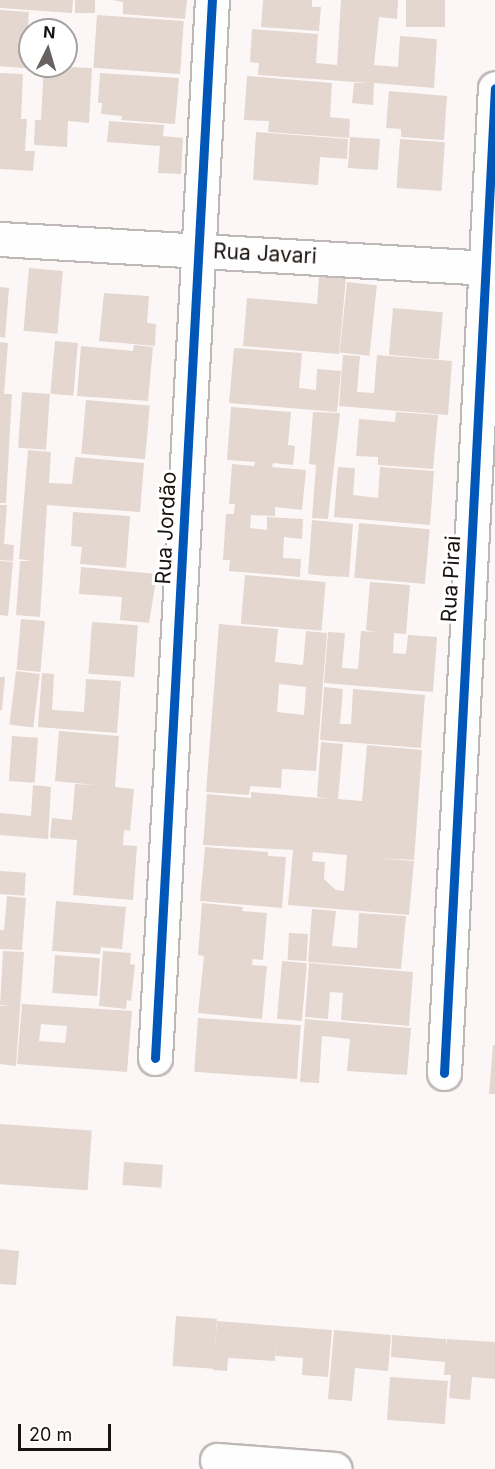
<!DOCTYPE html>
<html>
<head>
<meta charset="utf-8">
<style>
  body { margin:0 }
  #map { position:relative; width:495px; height:1469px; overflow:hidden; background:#fcf7f6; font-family:Inter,sans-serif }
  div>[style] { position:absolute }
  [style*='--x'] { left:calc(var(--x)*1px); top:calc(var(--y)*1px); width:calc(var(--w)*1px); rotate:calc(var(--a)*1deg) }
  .building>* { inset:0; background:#e3d7d0; transform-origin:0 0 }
  .roads { filter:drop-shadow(2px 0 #beb8b7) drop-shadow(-2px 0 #beb8b7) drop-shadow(0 2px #beb8b7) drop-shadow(0 -2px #beb8b7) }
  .minor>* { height:33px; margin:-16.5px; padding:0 16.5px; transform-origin:16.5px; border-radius:16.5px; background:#fffefe }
  .cycleway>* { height:9px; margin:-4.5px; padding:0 4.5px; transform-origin:4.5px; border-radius:4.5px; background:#0057b8 }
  span { translate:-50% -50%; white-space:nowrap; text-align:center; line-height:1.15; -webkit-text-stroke:6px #fff; paint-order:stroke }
  .street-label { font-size:21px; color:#19120f }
  .north { position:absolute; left:18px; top:18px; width:60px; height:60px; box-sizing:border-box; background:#fff; border:2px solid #a3a09f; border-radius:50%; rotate:5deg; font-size:16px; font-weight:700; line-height:24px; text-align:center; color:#19120f }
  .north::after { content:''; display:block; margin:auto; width:21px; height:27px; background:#686260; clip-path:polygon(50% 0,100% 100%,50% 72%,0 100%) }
  .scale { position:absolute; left:18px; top:1424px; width:93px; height:27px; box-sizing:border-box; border:3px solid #19120f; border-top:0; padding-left:8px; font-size:18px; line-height:21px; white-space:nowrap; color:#19120f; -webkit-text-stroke:4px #fff; paint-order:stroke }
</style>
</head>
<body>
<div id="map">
  <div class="building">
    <div style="clip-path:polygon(0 0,73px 0,72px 13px,0 8px)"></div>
    <div style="left:75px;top:0;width:20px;height:13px"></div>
    <div style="clip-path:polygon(112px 0,187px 0,185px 19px,123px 14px,123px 2px)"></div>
    <div style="clip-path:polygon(263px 0,312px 0,312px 7px,321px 7px,319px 31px,261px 27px)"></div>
    <div style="clip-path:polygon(341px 0,398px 0,397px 19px,379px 17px,374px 65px,398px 67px,400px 36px,437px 39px,434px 88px,374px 83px,373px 105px,352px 103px,354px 83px,369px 83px,258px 75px,259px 63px,250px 62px,252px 29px,318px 34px,316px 63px,337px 65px)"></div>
    <div style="left:406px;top:0;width:39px;height:27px"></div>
    <div style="left:0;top:10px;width:29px;height:56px;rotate:4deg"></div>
    <div style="left:97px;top:15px;width:87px;height:53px;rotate:4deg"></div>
    <div style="clip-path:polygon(44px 66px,92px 68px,89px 123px,68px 121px,67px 147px,34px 145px,35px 120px,41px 120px)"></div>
    <div style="clip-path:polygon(0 73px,23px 74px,21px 119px,27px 119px,25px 151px,35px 151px,33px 171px,0 169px)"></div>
    <div style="clip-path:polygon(100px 73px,179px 78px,175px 124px,121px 120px,122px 116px,101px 114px,102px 103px,98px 103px)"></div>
    <div style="clip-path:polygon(247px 76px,332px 83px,330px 117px,350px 119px,349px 138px,268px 132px,269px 121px,244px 120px)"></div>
    <div style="clip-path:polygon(389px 91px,447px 96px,444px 140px,401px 137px,401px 129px,386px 128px)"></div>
    <div style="clip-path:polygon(109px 121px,164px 125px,163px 136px,183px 138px,181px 174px,158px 173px,160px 146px,107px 142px)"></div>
    <div style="clip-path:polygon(256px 132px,348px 139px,347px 159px,320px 157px,318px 185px,253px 180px)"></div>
    <div style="left:350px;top:137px;width:30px;height:31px;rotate:4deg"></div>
    <div style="left:400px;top:139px;width:45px;height:49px;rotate:4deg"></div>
    <div style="left:29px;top:268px;width:34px;height:63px;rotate:5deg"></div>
    <div style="clip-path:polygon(319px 275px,346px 277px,339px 354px,243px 346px,247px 298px,317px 304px)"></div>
    <div style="left:347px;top:282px;width:30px;height:71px;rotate:6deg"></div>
    <div style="clip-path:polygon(0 287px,9px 288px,5px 338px,0 337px)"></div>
    <div style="clip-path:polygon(104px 293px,149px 296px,147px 323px,156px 324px,155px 346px,99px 341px)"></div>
    <div style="left:393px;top:308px;width:50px;height:47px;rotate:5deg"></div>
    <div style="left:55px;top:341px;width:23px;height:53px;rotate:5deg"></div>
    <div style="clip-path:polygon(0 342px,8px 343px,4px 394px,12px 394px,6px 503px,0 503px)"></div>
    <div style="clip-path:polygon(134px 345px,153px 347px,148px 401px,77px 396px,81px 346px,133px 351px)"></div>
    <div style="clip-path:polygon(234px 348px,302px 353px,299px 388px,316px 390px,317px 369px,341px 371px,337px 412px,229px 403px)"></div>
    <div style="clip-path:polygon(343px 355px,360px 356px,357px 392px,374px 393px,377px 355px,452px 361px,448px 415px,339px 406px)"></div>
    <div style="left:22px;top:392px;width:28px;height:56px;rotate:4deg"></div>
    <div style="left:86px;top:400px;width:64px;height:54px;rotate:5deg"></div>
    <div style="clip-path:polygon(231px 407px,291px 412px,288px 445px,295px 446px,293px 465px,273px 463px,272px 467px,306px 470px,302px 510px,275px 507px,275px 516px,251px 515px,250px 528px,267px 530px,267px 517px,303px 519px,302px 539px,284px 537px,283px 558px,301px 559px,300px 577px,229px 571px,230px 560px,223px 560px,226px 514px,234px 514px,235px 504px,229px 504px,232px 464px,254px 466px,255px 462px,227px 460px)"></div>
    <div style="clip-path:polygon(313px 412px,340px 413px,328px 519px,312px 518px,316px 465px,309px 464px)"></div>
    <div style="clip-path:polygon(396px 412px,438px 415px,433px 469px,378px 465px,378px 457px,356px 456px,359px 419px,395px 422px)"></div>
    <div style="clip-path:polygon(28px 450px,51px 452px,49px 483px,72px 484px,75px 457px,144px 463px,140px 512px,47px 505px,40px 617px,16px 615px,20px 561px,32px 561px,19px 559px)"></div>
    <div style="clip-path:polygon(338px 467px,355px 468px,353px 495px,378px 498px,380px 467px,434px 471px,430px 525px,334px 517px)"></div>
    <div style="clip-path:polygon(0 505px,7px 505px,4px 544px,14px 545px,13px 561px,0 560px)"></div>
    <div style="clip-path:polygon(73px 512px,130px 516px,126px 568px,80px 564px,82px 547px,71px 546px)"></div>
    <div style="clip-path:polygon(312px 520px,353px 524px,349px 577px,327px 576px,327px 566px,327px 576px,308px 574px)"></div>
    <div style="left:359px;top:523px;width:71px;height:55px;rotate:5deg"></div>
    <div style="clip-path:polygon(0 561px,13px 562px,8px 616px,0 615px)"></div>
    <div style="clip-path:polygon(81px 567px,157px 574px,149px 623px,120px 620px,122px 597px,79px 594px)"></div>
    <div style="left:245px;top:575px;width:81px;height:49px;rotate:5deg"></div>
    <div style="clip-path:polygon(370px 582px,410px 585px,406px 634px,394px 633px,393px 653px,406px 654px,408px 635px,437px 637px,433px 692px,324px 683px,328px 632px,345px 633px,342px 668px,358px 669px,361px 631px,376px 632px,366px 630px)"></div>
    <div style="left:21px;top:619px;width:24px;height:51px;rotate:5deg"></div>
    <div style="left:92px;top:622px;width:46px;height:52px;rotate:4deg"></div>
    <div style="clip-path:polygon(evenodd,219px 624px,278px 629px,275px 662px,303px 665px,306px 631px,327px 633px,316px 771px,282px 769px,281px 788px,250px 786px,249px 795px,206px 792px,219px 624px,279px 684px,306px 687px,304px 715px,277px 712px,279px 684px)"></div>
    <div style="left:16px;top:671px;width:24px;height:54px;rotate:7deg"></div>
    <div style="clip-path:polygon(42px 673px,54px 674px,52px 710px,84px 712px,86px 679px,121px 681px,117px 733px,38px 727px)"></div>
    <div style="clip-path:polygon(0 677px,5px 677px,2px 710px,0 710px)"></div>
    <div style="clip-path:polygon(324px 687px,343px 689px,340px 724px,351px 724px,353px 689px,425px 695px,421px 748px,320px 740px)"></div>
    <div style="clip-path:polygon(59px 731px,119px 736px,115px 787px,134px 789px,130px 831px,124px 830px,123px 845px,137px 846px,133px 900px,73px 895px,77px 840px,50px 838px,52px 818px,72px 820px,75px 784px,96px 785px,55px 781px)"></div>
    <div style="left:12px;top:736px;width:26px;height:45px;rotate:4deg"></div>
    <div style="clip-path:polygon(evenodd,321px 742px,343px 744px,338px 799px,362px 801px,367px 745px,422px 750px,414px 860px,376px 858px,414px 861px,409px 915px,288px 905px,293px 850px,203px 845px,207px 794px,251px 798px,251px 792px,330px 799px,317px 797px,321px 742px,313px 852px,347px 855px,344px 891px,336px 890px,324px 879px,325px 862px,312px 861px,313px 852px)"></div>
    <div style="clip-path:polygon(33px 785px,51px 787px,48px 839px,0 835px,0 813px,31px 816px)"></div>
    <div style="clip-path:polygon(205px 847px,268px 852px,268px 856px,286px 857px,282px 908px,200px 901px)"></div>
    <div style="left:0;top:871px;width:26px;height:23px;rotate:4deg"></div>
    <div style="clip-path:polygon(7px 896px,26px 898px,22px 950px,0 949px,0 930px,4px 930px)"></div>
    <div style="clip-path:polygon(56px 901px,126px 907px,122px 949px,101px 947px,100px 954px,52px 951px)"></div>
    <div style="clip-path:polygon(202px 903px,243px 907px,242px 911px,267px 913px,263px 960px,253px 959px,252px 965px,267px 966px,262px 1019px,198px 1013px,204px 956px,198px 955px)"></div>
    <div style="clip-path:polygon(312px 909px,336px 911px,332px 946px,357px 948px,359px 913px,406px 916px,401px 969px,308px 962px)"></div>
    <div style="left:289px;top:933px;width:19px;height:27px;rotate:3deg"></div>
    <div style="clip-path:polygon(3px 951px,24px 952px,16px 1066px,0 1064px,0 1006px,11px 1006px,0 1005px)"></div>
    <div style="clip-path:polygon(103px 951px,131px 953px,130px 964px,135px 965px,131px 1001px,127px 1000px,126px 1009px,99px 1006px)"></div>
    <div style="left:55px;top:955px;width:45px;height:38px;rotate:4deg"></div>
    <div style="left:282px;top:961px;width:25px;height:58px;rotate:5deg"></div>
    <div style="clip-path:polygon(309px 963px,413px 972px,409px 1026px,341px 1020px,343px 993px,330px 992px,328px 1019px,305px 1017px)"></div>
    <div style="clip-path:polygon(evenodd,22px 1004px,132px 1011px,127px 1072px,17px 1064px,22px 1004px,41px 1024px,67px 1026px,65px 1043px,39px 1041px,41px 1024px)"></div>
    <div style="left:198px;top:1018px;width:103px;height:54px;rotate:4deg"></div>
    <div style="clip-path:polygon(305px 1019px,411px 1028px,407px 1075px,347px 1071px,350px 1039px,322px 1036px,319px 1083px,300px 1082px)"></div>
    <div style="clip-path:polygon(493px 1045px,495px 1045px,495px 1094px,489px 1094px)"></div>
    <div style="left:0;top:1124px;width:92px;height:60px;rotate:4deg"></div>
    <div style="left:124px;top:1162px;width:39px;height:23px;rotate:4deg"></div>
    <div style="clip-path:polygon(0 1249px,19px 1251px,16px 1285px,0 1284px)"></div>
    <div style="left:176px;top:1316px;width:41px;height:50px;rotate:4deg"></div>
    <div style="clip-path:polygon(217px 1321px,332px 1330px,328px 1377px,302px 1375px,303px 1358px,276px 1356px,276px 1347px,275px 1361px,228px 1358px,227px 1371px,213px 1370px)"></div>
    <div style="clip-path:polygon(334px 1330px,391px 1335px,388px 1371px,355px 1368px,352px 1401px,328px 1399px)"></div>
    <div style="clip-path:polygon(392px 1335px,446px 1339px,446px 1347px,447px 1339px,495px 1342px,495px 1379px,472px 1377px,470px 1400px,449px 1398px,451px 1375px,444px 1375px,445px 1362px,391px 1357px)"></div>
    <div style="left:390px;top:1377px;width:58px;height:43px;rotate:4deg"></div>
  </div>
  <div class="roads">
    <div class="minor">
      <div style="--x:0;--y:239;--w:496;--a:3.4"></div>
      <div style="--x:155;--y:1058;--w:1060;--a:-86.92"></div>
      <div style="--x:444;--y:1073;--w:986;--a:-87.04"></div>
      <div style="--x:217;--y:1460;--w:118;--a:4.4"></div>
    </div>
  </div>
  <div class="cycleway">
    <div style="--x:155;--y:1058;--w:1060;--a:-86.92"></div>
    <div style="--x:444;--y:1073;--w:986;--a:-87.04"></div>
  </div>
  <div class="street-label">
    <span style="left:265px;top:254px;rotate:3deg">Rua Javari</span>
    <span style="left:166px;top:528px;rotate:-87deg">Rua Jordão</span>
    <span style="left:451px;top:579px;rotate:-87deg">Rua Pirai</span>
  </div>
  <div class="north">N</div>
  <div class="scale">20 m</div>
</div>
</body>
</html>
